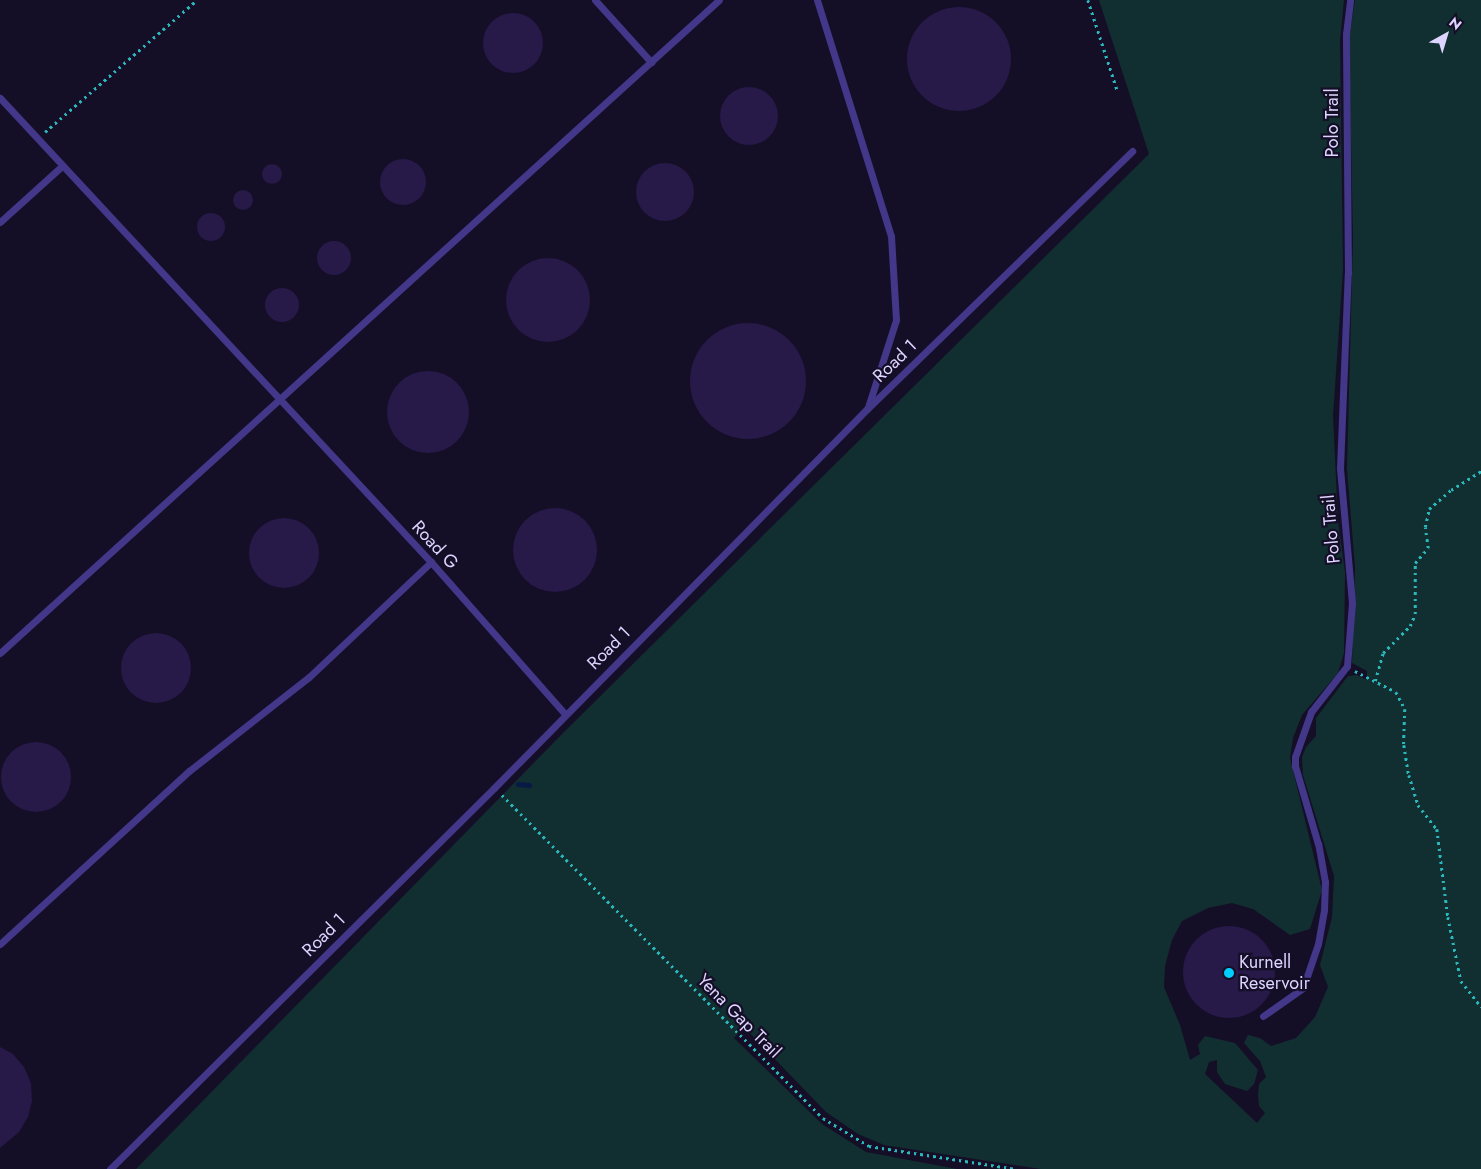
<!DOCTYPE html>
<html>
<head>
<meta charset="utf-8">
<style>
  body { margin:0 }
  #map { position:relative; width:1481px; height:1169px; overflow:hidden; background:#150e27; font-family:Jost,sans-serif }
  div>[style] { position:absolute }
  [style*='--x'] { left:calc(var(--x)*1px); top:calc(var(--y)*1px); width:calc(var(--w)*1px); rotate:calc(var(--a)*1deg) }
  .green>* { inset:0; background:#112f31 }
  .stream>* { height:4.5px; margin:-2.25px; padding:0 2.25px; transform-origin:2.25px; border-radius:2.25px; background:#081946 }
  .building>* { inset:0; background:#271948 }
  .round { border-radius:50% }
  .path>* { height:2.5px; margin-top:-1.25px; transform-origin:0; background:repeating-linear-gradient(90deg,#2ab8bd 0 2.5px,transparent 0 6.5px) }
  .lane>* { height:7px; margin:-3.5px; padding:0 3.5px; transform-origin:3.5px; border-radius:3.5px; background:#423788 }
  .dots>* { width:14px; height:14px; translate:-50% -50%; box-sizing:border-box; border:2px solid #150e27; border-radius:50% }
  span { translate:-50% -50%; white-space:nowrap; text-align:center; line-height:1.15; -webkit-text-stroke:4.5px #150e27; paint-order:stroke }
  .street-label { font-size:18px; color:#ddd4ff }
  .poi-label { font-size:18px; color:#ddd4ff }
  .left { translate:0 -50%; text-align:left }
  .north { position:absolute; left:1421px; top:10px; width:50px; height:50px; -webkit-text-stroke:4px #150e27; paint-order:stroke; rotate:39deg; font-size:14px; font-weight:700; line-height:20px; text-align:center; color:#ddd4ff }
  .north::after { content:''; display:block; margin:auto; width:18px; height:22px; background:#ddd4ff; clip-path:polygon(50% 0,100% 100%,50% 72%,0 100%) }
</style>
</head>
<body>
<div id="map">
  <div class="green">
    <div style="clip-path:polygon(1099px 0,1344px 0,1340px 40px,1343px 269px,1333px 416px,1338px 521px,1345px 572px,1344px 653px,1338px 673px,1302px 715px,1293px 738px,1290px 758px,1322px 890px,1310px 929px,1290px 935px,1253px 909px,1232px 903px,1208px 908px,1182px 921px,1172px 940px,1165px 966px,1164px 987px,1180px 1025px,1190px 1060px,1200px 1054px,1198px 1045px,1205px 1036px,1235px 1043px,1258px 1070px,1254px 1084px,1247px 1091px,1225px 1084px,1217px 1072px,1217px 1060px,1209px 1062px,1205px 1074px,1257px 1123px,1265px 1113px,1259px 1106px,1258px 1095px,1259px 1084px,1266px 1077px,1260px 1061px,1244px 1043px,1248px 1035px,1260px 1038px,1271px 1046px,1296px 1038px,1315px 1017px,1328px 987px,1320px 965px,1332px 917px,1334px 876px,1303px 775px,1302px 757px,1306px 747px,1316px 736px,1316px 718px,1348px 676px,1357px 675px,1367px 680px,1367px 671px,1352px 663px,1355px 567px,1347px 469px,1353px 239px,1349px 40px,1355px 0,1481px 0,1481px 1169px,1041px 1169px,884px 1145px,858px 1134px,826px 1112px,744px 1027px,734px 1038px,822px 1124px,866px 1152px,957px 1169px,136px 1169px,565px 731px,1149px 154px)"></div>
  </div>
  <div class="stream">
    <div style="--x:518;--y:784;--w:11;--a:5"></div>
  </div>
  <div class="building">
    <div class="round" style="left:907px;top:7px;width:104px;height:104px"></div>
    <div class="round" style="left:483px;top:13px;width:60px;height:60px"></div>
    <div class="round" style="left:720px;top:87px;width:58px;height:58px"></div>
    <div class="round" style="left:380px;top:159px;width:46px;height:46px"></div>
    <div class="round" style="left:636px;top:163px;width:58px;height:58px"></div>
    <div class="round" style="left:262px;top:164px;width:20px;height:20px"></div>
    <div class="round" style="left:233px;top:190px;width:20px;height:20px"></div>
    <div class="round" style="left:197px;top:213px;width:28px;height:28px"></div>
    <div class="round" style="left:317px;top:241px;width:34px;height:34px"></div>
    <div class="round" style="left:506px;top:258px;width:84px;height:84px"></div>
    <div class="round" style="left:265px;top:288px;width:34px;height:34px"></div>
    <div class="round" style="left:690px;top:323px;width:116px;height:116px"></div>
    <div class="round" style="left:387px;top:371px;width:82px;height:82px"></div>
    <div class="round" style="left:513px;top:508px;width:84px;height:84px"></div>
    <div class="round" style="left:249px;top:518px;width:70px;height:70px"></div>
    <div class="round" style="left:121px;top:633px;width:70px;height:70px"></div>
    <div class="round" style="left:1px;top:742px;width:70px;height:70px"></div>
    <div class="round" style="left:1183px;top:926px;width:92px;height:92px"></div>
    <div style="clip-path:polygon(0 1047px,13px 1054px,24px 1067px,31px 1083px,32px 1101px,28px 1117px,19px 1132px,0 1148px)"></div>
  </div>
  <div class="path">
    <div style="--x:1088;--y:0;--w:94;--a:72"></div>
    <div style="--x:45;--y:132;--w:201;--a:-41"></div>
    <div style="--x:1355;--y:671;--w:46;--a:27.1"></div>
    <div style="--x:1396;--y:692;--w:19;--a:62"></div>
    <div style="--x:1405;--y:709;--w:36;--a:92"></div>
    <div style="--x:1404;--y:745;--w:30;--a:81"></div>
    <div style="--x:1409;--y:775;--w:31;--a:73"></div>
    <div style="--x:1418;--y:805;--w:31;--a:52"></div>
    <div style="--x:1437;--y:829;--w:89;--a:82.9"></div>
    <div style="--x:1448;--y:917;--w:65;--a:78.5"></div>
    <div style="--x:1461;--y:981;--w:33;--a:52"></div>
    <div style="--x:1375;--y:681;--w:29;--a:-74"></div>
    <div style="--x:1383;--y:653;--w:38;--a:-45"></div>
    <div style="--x:1410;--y:626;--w:13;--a:-67"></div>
    <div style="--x:1415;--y:614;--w:51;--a:-90"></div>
    <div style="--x:1415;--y:563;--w:20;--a:-49"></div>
    <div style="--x:1428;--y:548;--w:21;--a:-98"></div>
    <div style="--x:1425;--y:527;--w:18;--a:-77"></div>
    <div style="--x:1429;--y:509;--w:29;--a:-41"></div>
    <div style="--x:1451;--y:490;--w:36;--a:-32"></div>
    <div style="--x:502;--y:795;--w:455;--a:45.2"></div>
    <div style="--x:823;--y:1118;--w:54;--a:31.3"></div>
    <div style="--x:869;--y:1146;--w:149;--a:8.9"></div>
  </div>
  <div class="lane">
    <div style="--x:595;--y:0;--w:84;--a:47.9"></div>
    <div style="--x:817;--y:0;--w:247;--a:72.6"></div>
    <div style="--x:891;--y:236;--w:84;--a:86.6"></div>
    <div style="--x:896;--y:320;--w:91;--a:107.8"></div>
    <div style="--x:0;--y:98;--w:633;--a:47.11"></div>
    <div style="--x:431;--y:562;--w:203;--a:48.6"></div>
    <div style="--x:0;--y:222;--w:84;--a:-42.1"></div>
    <div style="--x:0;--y:653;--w:971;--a:-42.25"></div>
    <div style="--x:0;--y:944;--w:256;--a:-42.5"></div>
    <div style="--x:189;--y:771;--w:152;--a:-38.1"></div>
    <div style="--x:309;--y:677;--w:168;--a:-43.3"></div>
    <div style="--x:1263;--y:1016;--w:49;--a:-35"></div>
    <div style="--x:1303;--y:988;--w:46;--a:-71.2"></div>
    <div style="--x:1318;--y:944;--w:35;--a:-80"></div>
    <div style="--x:1324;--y:910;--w:28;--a:-88"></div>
    <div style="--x:1325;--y:882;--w:39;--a:-100"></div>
    <div style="--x:1318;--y:844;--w:81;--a:-106.4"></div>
    <div style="--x:1295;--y:766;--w:9;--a:-90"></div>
    <div style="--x:1295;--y:757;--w:48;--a:-70.4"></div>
    <div style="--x:1311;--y:712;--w:58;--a:-52"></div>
    <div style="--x:1347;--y:666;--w:63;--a:-85.5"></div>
    <div style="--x:1352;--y:603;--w:136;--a:-95.1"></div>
    <div style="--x:1340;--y:468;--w:195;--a:-87.7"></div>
    <div style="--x:1348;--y:273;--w:239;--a:-90.5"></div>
    <div style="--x:1346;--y:34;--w:34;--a:-83"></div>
    <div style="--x:110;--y:1169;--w:541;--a:-44.78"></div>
    <div style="--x:494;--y:788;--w:532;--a:-45.46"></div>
    <div style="--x:867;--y:409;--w:370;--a:-44.2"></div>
  </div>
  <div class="dots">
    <div style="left:1229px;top:973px;background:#00ceff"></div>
  </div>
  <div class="street-label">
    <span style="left:1332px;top:123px;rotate:-90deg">Polo Trail</span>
    <span style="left:895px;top:361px;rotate:-44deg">Road 1</span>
    <span style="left:1331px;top:529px;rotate:-95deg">Polo Trail</span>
    <span style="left:435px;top:545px;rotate:47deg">Road G</span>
    <span style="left:609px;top:648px;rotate:-45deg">Road 1</span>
    <span style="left:324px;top:935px;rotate:-45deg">Road 1</span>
    <span style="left:739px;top:1016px;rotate:45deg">Yena Gap Trail</span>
  </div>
  <div class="poi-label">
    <span class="left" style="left:1239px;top:973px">Kurnell<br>Reservoir</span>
  </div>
  <div class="north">N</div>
</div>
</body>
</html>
